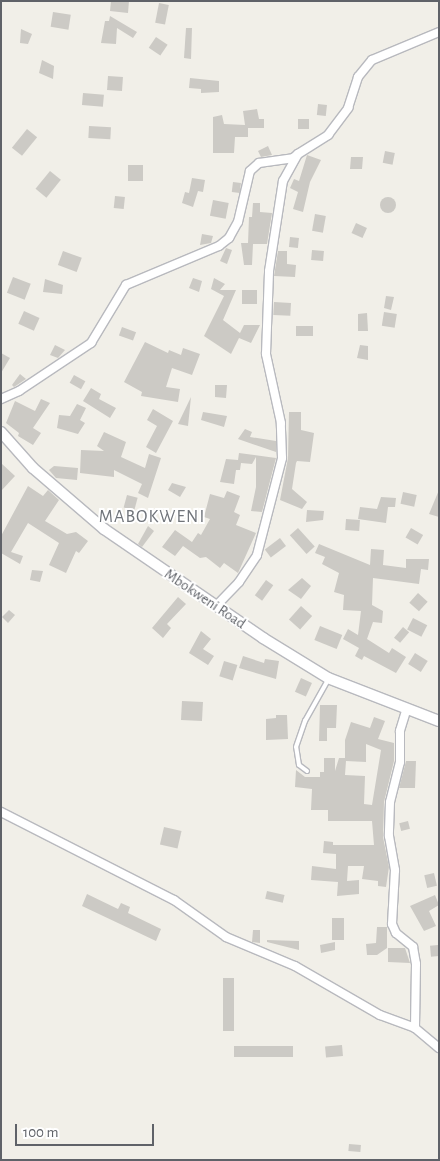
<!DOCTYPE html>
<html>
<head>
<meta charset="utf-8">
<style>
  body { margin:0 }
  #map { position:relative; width:440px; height:1161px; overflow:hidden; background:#f1efe8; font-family:"Alegreya Sans",sans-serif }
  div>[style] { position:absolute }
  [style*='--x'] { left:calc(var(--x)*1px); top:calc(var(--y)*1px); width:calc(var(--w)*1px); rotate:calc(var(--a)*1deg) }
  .building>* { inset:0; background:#cccac5; transform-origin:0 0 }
  .round { border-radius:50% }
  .roads { filter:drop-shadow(1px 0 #b8b9be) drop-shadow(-1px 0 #b8b9be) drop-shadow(0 1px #b8b9be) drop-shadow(0 -1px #b8b9be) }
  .lane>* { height:4px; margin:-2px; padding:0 2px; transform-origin:2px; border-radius:2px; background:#fff }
  .street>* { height:8px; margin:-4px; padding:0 4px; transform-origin:4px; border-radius:4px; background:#fff }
  .secondary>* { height:10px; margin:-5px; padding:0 5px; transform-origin:5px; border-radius:5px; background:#fff }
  span { translate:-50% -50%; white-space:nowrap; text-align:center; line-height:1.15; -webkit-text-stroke:4px #fff; paint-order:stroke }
  .street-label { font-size:15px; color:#5f6268 }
  .quarter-label { font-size:18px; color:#70747a; letter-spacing:1px }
  .frame { position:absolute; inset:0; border:2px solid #5f6268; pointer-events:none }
  .scale { position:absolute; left:15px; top:1124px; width:139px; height:22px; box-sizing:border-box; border:2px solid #5f6268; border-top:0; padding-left:6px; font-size:15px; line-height:18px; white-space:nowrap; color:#5f6268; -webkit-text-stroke:4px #fff; paint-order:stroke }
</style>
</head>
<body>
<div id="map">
  <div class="building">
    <div style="clip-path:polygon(111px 1px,129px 1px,128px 13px,110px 11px)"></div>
    <div style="left:159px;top:3px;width:10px;height:20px;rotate:11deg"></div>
    <div style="left:53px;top:12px;width:18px;height:15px;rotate:9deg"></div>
    <div style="clip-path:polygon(110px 16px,137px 32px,133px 38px,117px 28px,116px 44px,101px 43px,105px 21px,109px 21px)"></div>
    <div style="clip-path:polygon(186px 28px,192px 28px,191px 59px,184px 58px)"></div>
    <div style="clip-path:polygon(21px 29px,32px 34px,28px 44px,20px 43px)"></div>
    <div style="left:156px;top:37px;width:14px;height:13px;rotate:34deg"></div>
    <div style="clip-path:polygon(42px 60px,54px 66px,53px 79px,39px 73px)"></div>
    <div style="left:108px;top:76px;width:15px;height:14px;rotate:4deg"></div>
    <div style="clip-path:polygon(190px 78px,219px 81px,219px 92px,201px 93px,201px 89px,189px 88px)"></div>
    <div style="left:83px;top:93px;width:21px;height:12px;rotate:5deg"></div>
    <div style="left:318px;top:104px;width:9px;height:11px;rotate:6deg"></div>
    <div style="clip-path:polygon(257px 109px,259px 119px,264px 119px,264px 128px,248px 128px,248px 137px,235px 137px,234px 153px,213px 153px,213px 117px,222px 115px,224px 124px,245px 125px,243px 111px)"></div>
    <div style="left:298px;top:119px;width:11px;height:10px"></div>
    <div style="left:89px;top:126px;width:22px;height:12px;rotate:3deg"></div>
    <div style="left:27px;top:129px;width:13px;height:24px;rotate:39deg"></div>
    <div style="clip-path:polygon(268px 146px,272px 155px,261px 157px,258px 151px)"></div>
    <div style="left:385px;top:151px;width:10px;height:12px;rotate:11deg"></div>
    <div style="clip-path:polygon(307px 155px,321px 160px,310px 182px,303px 212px,293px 209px,298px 192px,290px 188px,294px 179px,299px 181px)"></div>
    <div style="clip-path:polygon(351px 157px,363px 157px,362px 169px,350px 169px)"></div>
    <div style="left:128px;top:165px;width:15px;height:16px"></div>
    <div style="left:50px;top:171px;width:14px;height:23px;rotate:39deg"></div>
    <div style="clip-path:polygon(192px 178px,205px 180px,203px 192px,198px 191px,193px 207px,182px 203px,185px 192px,189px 193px)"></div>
    <div style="left:233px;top:182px;width:8px;height:10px;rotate:7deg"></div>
    <div style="left:115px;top:196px;width:10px;height:12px;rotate:6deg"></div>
    <div class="round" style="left:380px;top:197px;width:16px;height:16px"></div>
    <div style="left:213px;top:200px;width:16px;height:16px;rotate:11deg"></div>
    <div style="clip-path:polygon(253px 203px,260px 203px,260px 212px,272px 213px,267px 244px,253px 244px,252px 265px,244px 265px,241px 243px,248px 243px,249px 217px,252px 217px)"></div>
    <div style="left:315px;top:214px;width:11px;height:17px;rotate:10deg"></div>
    <div style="left:356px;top:223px;width:12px;height:11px;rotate:24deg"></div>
    <div style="clip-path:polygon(202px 234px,213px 236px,211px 243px,200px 245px)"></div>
    <div style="left:290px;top:237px;width:9px;height:10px;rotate:6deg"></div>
    <div style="clip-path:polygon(226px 248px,232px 250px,227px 264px,220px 261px)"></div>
    <div style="left:312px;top:250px;width:12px;height:10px;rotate:5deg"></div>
    <div style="left:63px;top:251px;width:20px;height:15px;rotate:20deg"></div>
    <div style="clip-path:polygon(278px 251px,287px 251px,287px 264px,296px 265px,295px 277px,274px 276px)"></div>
    <div style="left:13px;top:277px;width:19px;height:17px;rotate:21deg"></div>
    <div style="clip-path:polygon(193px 278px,202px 281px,199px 292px,189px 288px)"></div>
    <div style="clip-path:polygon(214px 278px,225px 284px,220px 290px,236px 290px,223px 320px,240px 333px,244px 325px,260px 325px,251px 343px,239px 338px,231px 354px,204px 336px,224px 296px,211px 289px)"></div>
    <div style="clip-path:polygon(45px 279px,63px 285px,62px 294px,43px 292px)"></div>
    <div style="left:242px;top:290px;width:15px;height:14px"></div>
    <div style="clip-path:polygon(386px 296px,394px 297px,391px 310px,384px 308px)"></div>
    <div style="left:274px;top:302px;width:17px;height:13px;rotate:3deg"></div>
    <div style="left:24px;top:311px;width:17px;height:14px;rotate:24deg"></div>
    <div style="left:384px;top:312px;width:13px;height:14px;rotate:9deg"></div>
    <div style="clip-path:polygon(367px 313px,368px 331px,358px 331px,358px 314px)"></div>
    <div style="left:296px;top:326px;width:17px;height:10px"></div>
    <div style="left:122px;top:327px;width:15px;height:9px;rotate:20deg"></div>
    <div style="clip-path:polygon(145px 342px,168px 353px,169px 350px,181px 355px,183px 348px,200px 354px,192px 375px,172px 368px,166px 387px,180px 389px,178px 402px,141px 396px,142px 392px,124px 382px)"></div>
    <div style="clip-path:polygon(55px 345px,65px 350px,58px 358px,50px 355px)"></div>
    <div style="clip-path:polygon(360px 345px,368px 346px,368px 360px,357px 358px)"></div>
    <div style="clip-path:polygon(1px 353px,10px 358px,1px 373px)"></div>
    <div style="clip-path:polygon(20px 374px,26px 379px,14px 387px,12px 385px)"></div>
    <div style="left:74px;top:375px;width:13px;height:9px;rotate:29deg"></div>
    <div style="clip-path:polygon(215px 385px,227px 385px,226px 398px,215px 397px)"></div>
    <div style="clip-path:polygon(91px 388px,101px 394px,99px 399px,116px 408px,110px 418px,83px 401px)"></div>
    <div style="clip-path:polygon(191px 397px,188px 426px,178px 424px)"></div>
    <div style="clip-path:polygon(41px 399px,50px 403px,33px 428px,41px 433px,33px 445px,18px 436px,19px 433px,6px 423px,15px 401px,35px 411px)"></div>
    <div style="clip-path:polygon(77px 404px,86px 408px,80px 420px,85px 423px,78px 434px,57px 428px,59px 415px,70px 416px)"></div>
    <div style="clip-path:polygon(153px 409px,173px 421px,156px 453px,146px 447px,157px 426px,147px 420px)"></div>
    <div style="clip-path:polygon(203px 412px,227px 416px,224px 427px,201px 420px)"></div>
    <div style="clip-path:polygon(289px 412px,301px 412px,301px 430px,314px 433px,310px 462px,297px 461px,296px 463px,292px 489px,307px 502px,302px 509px,280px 500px,288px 458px)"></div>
    <div style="clip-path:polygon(245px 429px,252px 432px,250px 437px,276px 441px,276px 452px,238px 439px)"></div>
    <div style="clip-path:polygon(104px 432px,126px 442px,121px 457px,145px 468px,149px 454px,161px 458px,148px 498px,138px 493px,142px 484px,114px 470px,114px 477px,80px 473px,81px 450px,104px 451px,97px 446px)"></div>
    <div style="clip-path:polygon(239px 453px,276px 458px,262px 512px,251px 511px,256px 487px,256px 457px,252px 464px,241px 463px,240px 470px,236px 470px,234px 484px,220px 482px,226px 459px,238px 460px)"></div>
    <div style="clip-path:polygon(1px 463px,15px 476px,1px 491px)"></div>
    <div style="clip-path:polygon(54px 466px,78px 468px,77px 480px,56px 478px,49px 470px)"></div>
    <div style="clip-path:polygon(172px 483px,186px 487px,180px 497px,168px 490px)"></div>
    <div style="clip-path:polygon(28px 486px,43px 496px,48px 490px,59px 500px,45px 521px,67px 534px,76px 532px,88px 541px,79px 553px,76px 551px,66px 573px,49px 565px,59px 543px,28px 523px,11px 552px,23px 556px,20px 564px,1px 553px,1px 536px)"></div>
    <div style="clip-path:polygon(439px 490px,439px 517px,429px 514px)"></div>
    <div style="clip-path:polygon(227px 491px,240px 496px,234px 512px,240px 515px,236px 525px,256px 533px,238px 573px,224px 563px,220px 568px,206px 557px,200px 558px,183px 546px,175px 556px,162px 547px,175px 530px,192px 542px,198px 533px,201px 535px,210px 519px,204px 517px,210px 494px,224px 498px)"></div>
    <div style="left:403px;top:492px;width:14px;height:12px;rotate:12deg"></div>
    <div style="left:127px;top:495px;width:11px;height:13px;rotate:15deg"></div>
    <div style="clip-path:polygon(381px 497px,396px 498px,395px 507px,388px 507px,386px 523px,358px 519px,360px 507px,377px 509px)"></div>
    <div style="clip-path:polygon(307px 510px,324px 511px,323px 520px,306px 522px)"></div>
    <div style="left:346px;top:519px;width:14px;height:11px;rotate:4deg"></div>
    <div style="clip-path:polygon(148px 526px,154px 531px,142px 547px,138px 544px)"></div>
    <div style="left:298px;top:528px;width:25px;height:11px;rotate:48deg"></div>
    <div style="left:411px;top:528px;width:14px;height:11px;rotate:30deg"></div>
    <div style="left:280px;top:538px;width:10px;height:19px;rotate:53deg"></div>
    <div style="clip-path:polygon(319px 544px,370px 565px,371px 549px,384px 550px,383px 565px,406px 568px,406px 559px,429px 559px,428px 570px,421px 569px,419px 584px,373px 578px,372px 605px,383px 611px,382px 623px,373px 622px,367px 639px,389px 653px,392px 648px,406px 657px,396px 673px,364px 656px,362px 660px,355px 656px,359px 648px,343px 639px,348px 629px,358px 635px,361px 611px,343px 610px,344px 595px,334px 592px,339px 573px,322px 564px,325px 557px,315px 553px)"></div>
    <div style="clip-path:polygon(32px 570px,43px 571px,40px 582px,30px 580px)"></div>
    <div style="clip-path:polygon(302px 578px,311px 586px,301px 599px,288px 590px)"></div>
    <div style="left:266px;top:580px;width:9px;height:19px;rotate:36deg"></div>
    <div style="left:418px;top:593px;width:13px;height:13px;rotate:42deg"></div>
    <div style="clip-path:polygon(178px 597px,186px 604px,167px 624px,171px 628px,163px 638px,152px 628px)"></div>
    <div style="left:301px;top:606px;width:15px;height:18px;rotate:42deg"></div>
    <div style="clip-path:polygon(9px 610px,15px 615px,8px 623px,2px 617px)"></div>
    <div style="left:413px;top:618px;width:16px;height:13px;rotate:27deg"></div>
    <div style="left:320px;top:626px;width:24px;height:15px;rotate:22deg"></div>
    <div style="left:403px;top:627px;width:8px;height:14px;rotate:40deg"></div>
    <div style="clip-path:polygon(201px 631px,211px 639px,203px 649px,214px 656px,208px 665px,189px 653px)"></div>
    <div style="left:415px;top:653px;width:15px;height:13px;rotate:32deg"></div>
    <div style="clip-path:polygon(243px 656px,264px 663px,265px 659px,279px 661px,276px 679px,239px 668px)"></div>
    <div style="left:224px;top:661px;width:14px;height:16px;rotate:17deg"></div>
    <div style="left:301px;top:678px;width:12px;height:15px;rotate:24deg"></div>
    <div style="left:182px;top:701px;width:21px;height:19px;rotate:3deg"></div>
    <div style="clip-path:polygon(320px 705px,337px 705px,336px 728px,327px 728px,327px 741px,319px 741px)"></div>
    <div style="clip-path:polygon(276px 715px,287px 715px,288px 739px,266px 740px,266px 719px,276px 718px)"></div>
    <div style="clip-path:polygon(evenodd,374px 717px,385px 721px,378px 739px,394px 743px,394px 761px,384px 802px,383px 837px,389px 867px,386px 887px,378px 886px,378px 881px,362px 879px,364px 866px,348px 866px,347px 881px,359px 880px,359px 894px,337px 896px,338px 882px,311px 880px,312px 866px,336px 869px,336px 854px,323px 853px,324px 841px,333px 842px,333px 845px,374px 845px,372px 821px,328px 821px,328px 810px,311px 810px,312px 789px,295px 787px,296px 770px,305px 777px,320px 777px,320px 772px,324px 772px,324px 758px,335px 758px,335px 771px,339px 758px,345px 758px,345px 740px,351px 722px,370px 728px,374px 717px,366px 744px,381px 750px,372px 805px,364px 804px,365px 776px,345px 775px,346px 761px,366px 762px,366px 744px)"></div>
    <div style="clip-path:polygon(406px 761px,416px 761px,415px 788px,399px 788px)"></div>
    <div style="left:408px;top:821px;width:8px;height:9px;rotate:76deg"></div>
    <div style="left:164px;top:827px;width:18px;height:18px;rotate:13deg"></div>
    <div style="left:434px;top:873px;width:13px;height:10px;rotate:77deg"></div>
    <div style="left:267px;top:891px;width:18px;height:8px;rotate:13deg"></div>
    <div style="clip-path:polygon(87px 894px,118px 909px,121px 903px,130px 907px,128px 913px,161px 929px,156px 941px,82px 906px)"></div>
    <div style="clip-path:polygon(435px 895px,439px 905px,429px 911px,436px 926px,424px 931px,410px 906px)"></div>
    <div style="left:332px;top:918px;width:12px;height:22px"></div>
    <div style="clip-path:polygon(377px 927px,387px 927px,387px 948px,377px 955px,367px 955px,366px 944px,376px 943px)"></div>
    <div style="clip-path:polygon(253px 930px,260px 930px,260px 943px,252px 942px)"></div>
    <div style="clip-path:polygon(267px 940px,299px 941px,299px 950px,267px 942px)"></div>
    <div style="clip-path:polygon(335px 942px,335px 950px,321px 953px,320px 945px)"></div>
    <div style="left:438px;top:945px;width:11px;height:8px;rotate:85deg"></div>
    <div style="clip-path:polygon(388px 948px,405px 948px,410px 963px,388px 962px)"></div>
    <div style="left:223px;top:978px;width:11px;height:53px"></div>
    <div style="left:342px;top:1045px;width:11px;height:17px;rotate:85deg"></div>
    <div style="left:234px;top:1046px;width:59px;height:11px"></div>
    <div style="left:349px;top:1144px;width:12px;height:7px;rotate:5deg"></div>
  </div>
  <div class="roads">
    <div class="lane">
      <div style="--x:307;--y:771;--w:10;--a:-143"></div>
      <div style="--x:299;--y:765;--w:18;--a:-99"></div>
      <div style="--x:296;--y:747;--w:28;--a:-71"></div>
      <div style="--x:305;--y:721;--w:47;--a:-60.7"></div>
    </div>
    <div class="street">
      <div style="--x:1;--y:399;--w:20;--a:-24"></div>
      <div style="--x:19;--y:391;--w:87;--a:-33.7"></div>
      <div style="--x:91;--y:343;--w:68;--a:-58.9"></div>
      <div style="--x:126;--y:285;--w:101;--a:-22.8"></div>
      <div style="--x:219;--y:246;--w:13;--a:-39"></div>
      <div style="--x:229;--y:238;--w:18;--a:-61"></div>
      <div style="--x:238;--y:222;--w:52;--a:-76.8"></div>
      <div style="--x:250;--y:171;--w:12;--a:-42"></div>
      <div style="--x:259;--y:163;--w:34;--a:-8"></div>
      <div style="--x:293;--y:158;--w:6;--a:-39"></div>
      <div style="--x:216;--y:606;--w:33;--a:-46"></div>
      <div style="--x:239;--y:582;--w:32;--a:-56"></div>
      <div style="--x:257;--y:555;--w:100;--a:-75.5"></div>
      <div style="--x:282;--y:458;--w:35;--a:-92"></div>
      <div style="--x:281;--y:423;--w:71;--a:-102.3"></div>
      <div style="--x:266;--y:354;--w:83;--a:-87.9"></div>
      <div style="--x:269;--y:271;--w:91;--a:-81.2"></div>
      <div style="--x:283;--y:181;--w:31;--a:-61"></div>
      <div style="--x:298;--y:154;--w:36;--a:-32"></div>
      <div style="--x:328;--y:135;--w:34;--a:-53"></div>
      <div style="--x:348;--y:108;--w:33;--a:-72"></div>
      <div style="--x:358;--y:77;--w:22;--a:-51"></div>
      <div style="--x:372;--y:60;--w:73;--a:-22.7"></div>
      <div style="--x:406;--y:711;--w:21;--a:107"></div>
      <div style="--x:400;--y:731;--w:31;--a:90"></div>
      <div style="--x:400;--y:762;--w:41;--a:104"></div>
      <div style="--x:390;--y:802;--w:34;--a:92"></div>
      <div style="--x:389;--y:836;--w:35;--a:80"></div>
      <div style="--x:395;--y:870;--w:54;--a:93.2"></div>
      <div style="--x:392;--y:924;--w:10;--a:66"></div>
      <div style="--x:396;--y:933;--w:22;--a:39"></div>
      <div style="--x:413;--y:947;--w:17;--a:80"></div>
      <div style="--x:416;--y:964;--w:64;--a:90.9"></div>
      <div style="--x:1;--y:812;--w:194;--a:27"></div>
      <div style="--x:174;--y:900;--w:64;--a:35.4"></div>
      <div style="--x:226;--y:937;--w:75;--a:22.8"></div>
      <div style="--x:295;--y:966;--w:98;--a:30"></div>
      <div style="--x:380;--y:1015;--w:37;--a:20"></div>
      <div style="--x:415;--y:1028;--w:31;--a:40"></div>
    </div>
    <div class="secondary">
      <div style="--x:1;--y:432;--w:48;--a:48.4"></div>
      <div style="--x:33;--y:468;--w:94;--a:40.7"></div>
      <div style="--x:104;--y:529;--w:193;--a:34.4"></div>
      <div style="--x:263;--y:638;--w:76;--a:31.6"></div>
      <div style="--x:328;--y:678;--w:119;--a:21.2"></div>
    </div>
  </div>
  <div class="street-label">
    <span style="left:205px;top:599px;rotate:34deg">Mbokweni Road</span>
  </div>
  <div class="quarter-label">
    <span style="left:152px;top:517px">MABOKWENI</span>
  </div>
  <div class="frame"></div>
  <div class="scale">100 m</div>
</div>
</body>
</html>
